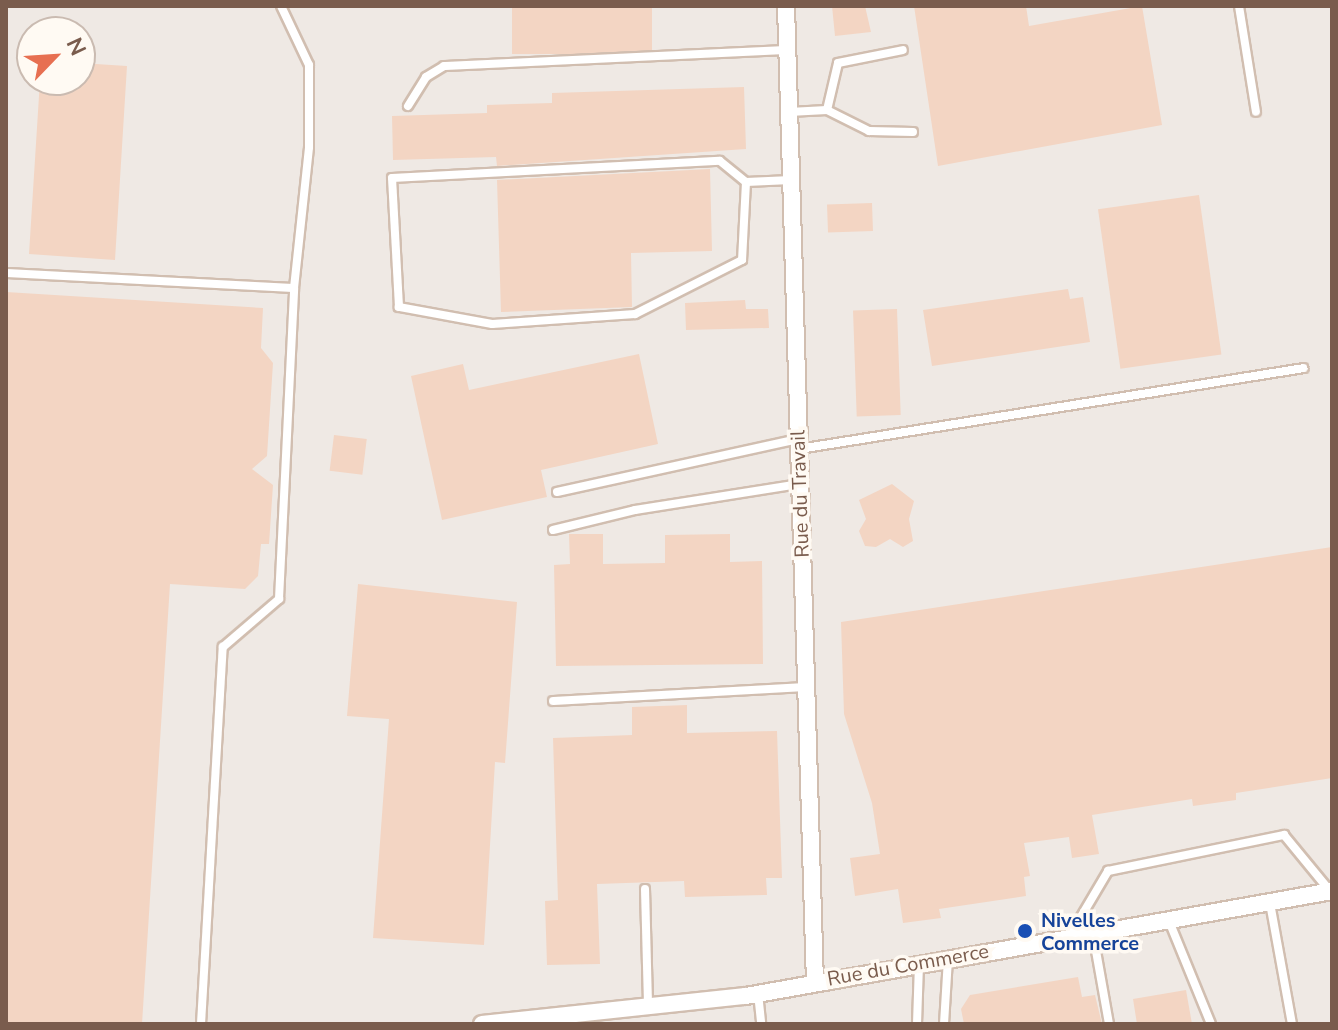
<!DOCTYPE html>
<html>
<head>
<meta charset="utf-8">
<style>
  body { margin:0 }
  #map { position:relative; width:1338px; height:1030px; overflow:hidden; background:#fdf6ec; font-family:"Nunito Sans",sans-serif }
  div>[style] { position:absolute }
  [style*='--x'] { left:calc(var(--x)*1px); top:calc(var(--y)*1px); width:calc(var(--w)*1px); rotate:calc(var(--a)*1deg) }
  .industrial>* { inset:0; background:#efe9e4 }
  .building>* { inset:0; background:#f3d5c3; transform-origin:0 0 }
  .roads { filter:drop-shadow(2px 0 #d1beb0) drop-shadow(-2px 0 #d1beb0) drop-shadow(0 2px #d1beb0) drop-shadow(0 -2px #d1beb0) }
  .service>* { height:8px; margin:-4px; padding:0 4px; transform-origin:4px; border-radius:4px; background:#fff }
  .minor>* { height:16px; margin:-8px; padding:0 8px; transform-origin:8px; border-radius:8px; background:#fff }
  .dots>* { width:22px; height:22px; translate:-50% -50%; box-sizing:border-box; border:4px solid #fffaf3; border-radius:50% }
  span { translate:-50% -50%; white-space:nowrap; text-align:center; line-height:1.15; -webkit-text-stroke:7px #fffaf3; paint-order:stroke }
  .street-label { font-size:20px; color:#7a5c4d }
  .transit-label { font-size:20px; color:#164399; font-weight:700 }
  .left { translate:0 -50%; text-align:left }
  .frame { position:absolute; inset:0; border:8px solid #7a5c4d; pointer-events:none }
  .north { position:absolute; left:16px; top:16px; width:80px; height:80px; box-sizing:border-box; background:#fffaf3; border:2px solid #cabbb1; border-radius:50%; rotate:65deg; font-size:22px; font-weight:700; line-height:32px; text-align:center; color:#7a5c4d }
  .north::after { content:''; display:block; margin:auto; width:28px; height:36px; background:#e76f51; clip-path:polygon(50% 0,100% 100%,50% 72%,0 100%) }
</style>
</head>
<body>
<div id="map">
  <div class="industrial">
    <div style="clip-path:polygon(evenodd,6px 6px,1332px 6px,1332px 1024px,6px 1024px,6px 6px,32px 32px,80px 32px,80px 80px,32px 80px,32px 32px)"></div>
  </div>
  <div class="building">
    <div style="left:512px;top:6px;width:140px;height:48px"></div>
    <div style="clip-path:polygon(832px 6px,865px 6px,871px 32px,835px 36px)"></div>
    <div style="clip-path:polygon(914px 6px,1026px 6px,1029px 26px,1142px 6px,1162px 125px,938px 166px)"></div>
    <div style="clip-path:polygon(80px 63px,127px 66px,115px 260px,29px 254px,40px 80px,80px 80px)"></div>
    <div style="clip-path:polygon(744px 87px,746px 149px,497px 166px,496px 157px,393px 160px,392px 116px,487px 113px,487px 105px,552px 103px,552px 93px)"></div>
    <div style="clip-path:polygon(710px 169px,712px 251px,631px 253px,632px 307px,501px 312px,497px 180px)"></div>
    <div style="left:1199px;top:195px;width:161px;height:102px;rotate:82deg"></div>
    <div style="left:872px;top:203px;width:28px;height:45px;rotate:88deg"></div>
    <div style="clip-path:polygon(1068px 289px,1070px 299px,1083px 297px,1090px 342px,932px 366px,923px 310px)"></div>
    <div style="clip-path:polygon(6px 292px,263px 308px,261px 348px,273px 363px,267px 456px,252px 469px,273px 485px,269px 544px,261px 544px,258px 576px,245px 589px,170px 584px,142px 1024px,6px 1024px)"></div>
    <div style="clip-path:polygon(745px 300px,746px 309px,768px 309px,769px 328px,686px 330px,685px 303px)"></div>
    <div style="left:897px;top:309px;width:106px;height:44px;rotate:88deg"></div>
    <div style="clip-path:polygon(639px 354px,658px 444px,541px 470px,547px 497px,442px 520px,411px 376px,463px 364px,469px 390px)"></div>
    <div style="left:334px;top:435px;width:33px;height:36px;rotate:7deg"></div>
    <div style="clip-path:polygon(892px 484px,914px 501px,909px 519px,913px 541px,903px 547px,890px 539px,876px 547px,865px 546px,859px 531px,866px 519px,859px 500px)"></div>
    <div style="clip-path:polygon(569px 534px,603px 534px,603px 564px,665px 563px,665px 535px,730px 534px,730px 562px,762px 561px,763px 664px,556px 666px,554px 565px,570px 564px)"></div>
    <div style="clip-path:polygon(1332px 547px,1332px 778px,1236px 793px,1236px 800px,1193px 806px,1192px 799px,1092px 815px,1099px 854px,1072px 858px,1069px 837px,1024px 843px,1030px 876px,1024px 877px,1026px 896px,939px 909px,941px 918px,903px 923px,898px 889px,855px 896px,850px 858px,880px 854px,872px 803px,844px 714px,841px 622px)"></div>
    <div style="clip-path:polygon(358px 584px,517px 602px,505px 763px,495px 762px,484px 945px,373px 938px,389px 719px,347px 716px)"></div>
    <div style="clip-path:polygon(687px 705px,687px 733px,777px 731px,782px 878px,766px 878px,767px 895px,685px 897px,684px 881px,597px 884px,600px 964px,547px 965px,545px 901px,558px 900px,553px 738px,632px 735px,632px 707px)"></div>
    <div style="clip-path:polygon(1078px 977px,1082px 997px,1095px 995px,1102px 1024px,964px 1024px,961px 1009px,970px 995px)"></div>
    <div style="clip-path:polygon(1186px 990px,1192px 1024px,1137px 1024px,1133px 999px)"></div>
  </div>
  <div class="roads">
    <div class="service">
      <div style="--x:1239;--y:6;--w:107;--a:80.9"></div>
      <div style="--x:408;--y:106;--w:34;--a:-58"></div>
      <div style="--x:426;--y:77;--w:21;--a:-31"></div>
      <div style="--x:444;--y:66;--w:343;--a:-2.7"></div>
      <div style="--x:827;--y:110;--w:48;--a:-76.8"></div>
      <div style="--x:838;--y:63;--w:66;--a:-11.3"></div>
      <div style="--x:789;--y:112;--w:38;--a:-3"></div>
      <div style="--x:827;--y:110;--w:47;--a:26.6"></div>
      <div style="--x:869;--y:131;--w:44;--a:1.3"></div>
      <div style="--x:746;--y:182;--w:78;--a:92.9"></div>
      <div style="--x:742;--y:260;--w:120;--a:153.2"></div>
      <div style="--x:635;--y:314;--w:143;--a:176"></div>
      <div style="--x:492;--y:324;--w:95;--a:-169.6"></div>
      <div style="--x:399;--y:307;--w:129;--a:-93.1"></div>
      <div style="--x:392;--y:178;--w:328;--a:-3"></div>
      <div style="--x:720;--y:161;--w:33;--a:39"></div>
      <div style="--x:746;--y:182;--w:45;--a:-2.5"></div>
      <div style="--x:6;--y:273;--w:288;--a:3"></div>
      <div style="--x:799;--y:449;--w:511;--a:-9.11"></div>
      <div style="--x:557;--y:492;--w:248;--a:-12.4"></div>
      <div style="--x:553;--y:530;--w:84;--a:-13.7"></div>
      <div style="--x:635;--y:510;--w:167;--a:-9"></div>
      <div style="--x:553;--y:701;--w:253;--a:-3.2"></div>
      <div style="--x:645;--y:889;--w:116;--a:88.5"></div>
      <div style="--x:1270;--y:903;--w:123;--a:79.7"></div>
      <div style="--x:1169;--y:921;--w:111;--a:67.8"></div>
      <div style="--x:1093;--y:934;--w:91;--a:79.9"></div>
      <div style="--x:1069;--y:937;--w:77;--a:-59.4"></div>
      <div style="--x:1108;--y:871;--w:180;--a:-11.6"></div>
      <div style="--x:1284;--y:835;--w:72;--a:50.6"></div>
      <div style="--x:758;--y:993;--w:31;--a:84"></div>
      <div style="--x:201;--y:1024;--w:378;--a:-86.7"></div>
      <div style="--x:223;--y:647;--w:74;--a:-40.6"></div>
      <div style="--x:279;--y:599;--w:311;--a:-87.2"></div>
      <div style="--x:294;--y:288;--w:142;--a:-83.9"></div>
      <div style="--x:309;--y:147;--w:82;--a:-90"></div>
      <div style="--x:309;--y:65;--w:65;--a:-115.4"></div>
      <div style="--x:917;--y:1024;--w:60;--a:-88.1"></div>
      <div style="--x:944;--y:1024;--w:65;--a:-86.5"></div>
    </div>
    <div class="minor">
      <div style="--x:786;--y:6;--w:975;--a:88.3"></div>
      <div style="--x:482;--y:1024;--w:265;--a:-6.1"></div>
      <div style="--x:746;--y:996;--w:595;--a:-10.16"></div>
    </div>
  </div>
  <div class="dots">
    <div style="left:1025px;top:931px;background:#1a4fb4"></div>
  </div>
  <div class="street-label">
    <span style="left:800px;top:494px;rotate:-92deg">Rue du Travail</span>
    <span style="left:908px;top:965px;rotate:-10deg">Rue du Commerce</span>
  </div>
  <div class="transit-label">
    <span class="left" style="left:1041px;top:932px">Nivelles<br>Commerce</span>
  </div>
  <div class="frame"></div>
  <div class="north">N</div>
</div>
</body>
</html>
